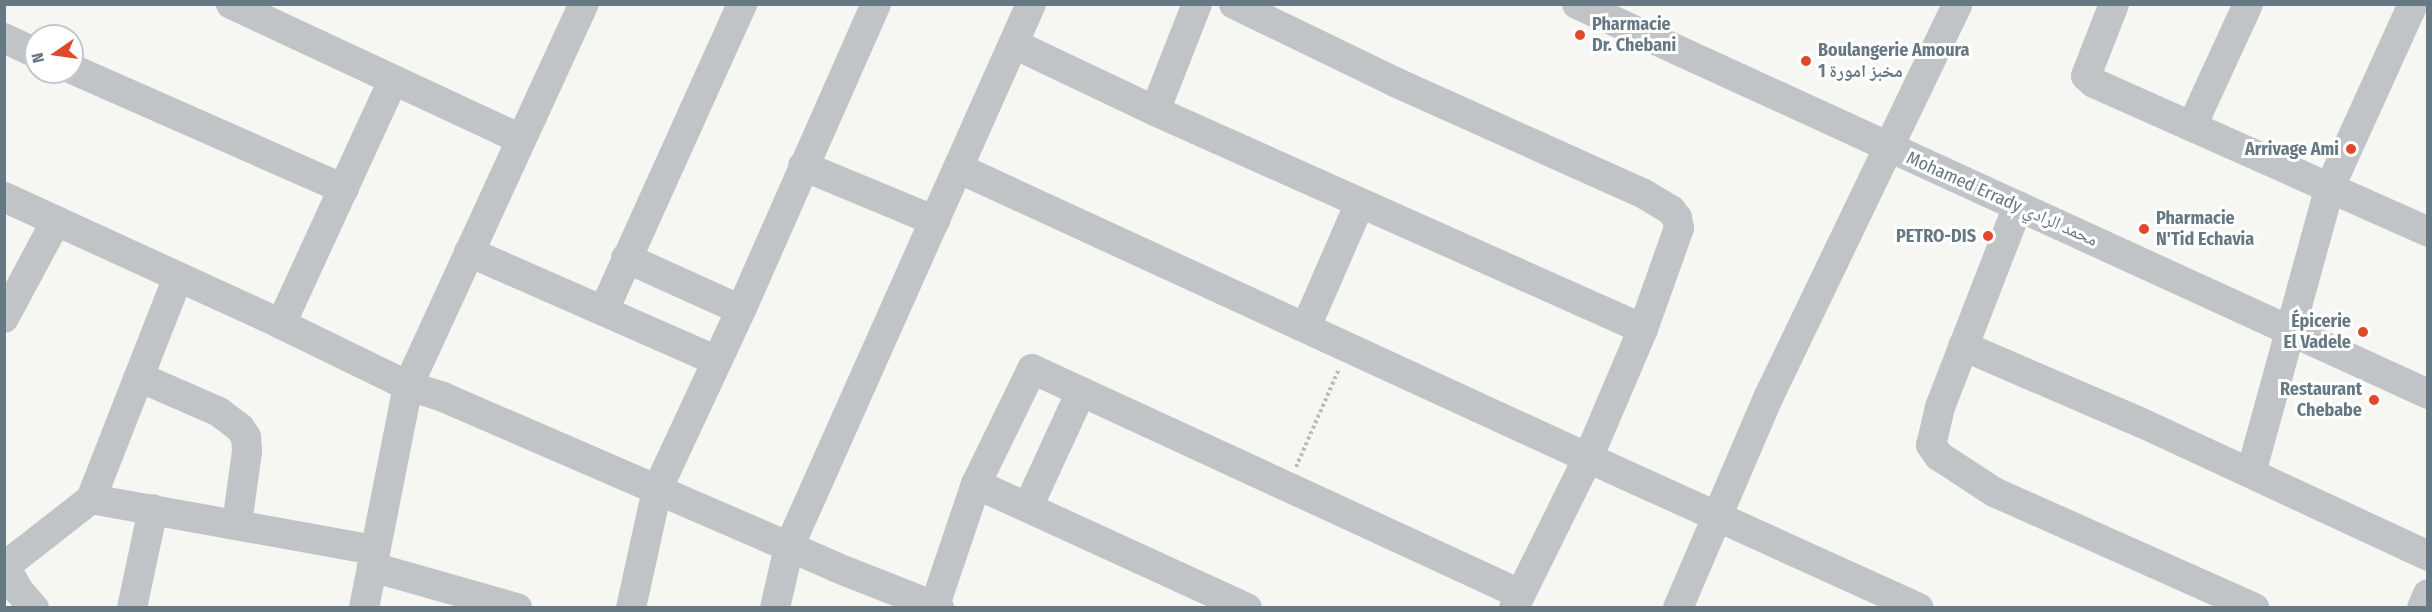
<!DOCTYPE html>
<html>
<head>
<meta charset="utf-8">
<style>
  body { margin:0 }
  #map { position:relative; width:2432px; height:612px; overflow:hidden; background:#f6f6f3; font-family:"Fira Sans Condensed","Noto Naskh Arabic",sans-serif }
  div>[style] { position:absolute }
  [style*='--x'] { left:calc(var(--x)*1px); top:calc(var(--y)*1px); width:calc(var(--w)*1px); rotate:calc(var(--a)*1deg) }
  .path>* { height:4px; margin-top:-2px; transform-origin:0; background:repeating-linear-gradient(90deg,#b8bbbe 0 3px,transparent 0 6px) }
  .minor>* { height:30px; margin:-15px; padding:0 15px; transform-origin:15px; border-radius:15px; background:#c0c4c7 }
  .dots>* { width:16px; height:16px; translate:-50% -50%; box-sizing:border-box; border:3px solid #fff; border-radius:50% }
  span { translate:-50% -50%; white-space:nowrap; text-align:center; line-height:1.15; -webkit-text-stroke:6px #fff; paint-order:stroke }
  .poi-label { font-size:18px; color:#667884; font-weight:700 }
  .left { translate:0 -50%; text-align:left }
  .right { translate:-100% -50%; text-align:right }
  .street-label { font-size:18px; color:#667884 }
  .frame { position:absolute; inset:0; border:6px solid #667884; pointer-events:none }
  .north { position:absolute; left:24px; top:24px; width:60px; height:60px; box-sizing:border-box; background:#fff; border:2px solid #c2c9ce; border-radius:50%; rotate:257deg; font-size:16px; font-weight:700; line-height:24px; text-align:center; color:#667884 }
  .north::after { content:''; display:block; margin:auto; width:21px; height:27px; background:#df492b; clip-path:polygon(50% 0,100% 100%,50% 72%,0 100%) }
</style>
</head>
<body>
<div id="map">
  <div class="path">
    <div style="--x:1296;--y:467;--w:107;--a:-66.3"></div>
  </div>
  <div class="minor">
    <div style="--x:231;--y:4;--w:319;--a:25"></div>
    <div style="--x:1234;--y:4;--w:179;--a:25.8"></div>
    <div style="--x:1395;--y:82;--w:273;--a:24.2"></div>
    <div style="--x:1644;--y:194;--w:31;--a:31"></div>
    <div style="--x:1671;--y:210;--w:10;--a:53"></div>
    <div style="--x:1677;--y:218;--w:10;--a:79"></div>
    <div style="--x:1679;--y:228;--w:107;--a:109.6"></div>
    <div style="--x:1643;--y:329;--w:140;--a:113.1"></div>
    <div style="--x:1588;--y:458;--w:167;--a:116.3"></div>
    <div style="--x:1577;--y:4;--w:936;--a:24.62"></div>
    <div style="--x:2114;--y:4;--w:77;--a:111.3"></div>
    <div style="--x:2086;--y:76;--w:11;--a:41"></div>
    <div style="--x:2094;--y:83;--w:366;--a:24"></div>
    <div style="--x:4;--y:38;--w:35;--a:25"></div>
    <div style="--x:1014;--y:44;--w:156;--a:25.4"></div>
    <div style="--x:1155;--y:111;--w:534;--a:24.07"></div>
    <div style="--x:72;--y:69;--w:297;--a:23.8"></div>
    <div style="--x:1155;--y:111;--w:115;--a:-68.6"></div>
    <div style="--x:2192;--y:126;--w:134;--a:-65.3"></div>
    <div style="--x:803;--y:166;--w:143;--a:22.6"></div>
    <div style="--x:958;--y:168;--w:694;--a:24.72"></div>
    <div style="--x:1588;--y:458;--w:363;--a:24.4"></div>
    <div style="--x:4;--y:197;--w:305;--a:24.6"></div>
    <div style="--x:281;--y:324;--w:141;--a:26"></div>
    <div style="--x:408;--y:386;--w:37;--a:17"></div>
    <div style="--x:443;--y:397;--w:427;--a:23.4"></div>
    <div style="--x:835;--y:567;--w:112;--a:21.5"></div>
    <div style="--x:2018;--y:206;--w:216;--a:111.2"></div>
    <div style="--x:1940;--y:407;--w:39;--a:103"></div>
    <div style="--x:1931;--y:445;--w:14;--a:54"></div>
    <div style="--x:1939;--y:456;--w:66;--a:33.2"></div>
    <div style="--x:1994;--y:492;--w:285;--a:24"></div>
    <div style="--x:469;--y:252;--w:271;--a:23.7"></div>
    <div style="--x:626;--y:258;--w:126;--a:24.3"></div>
    <div style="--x:604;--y:310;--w:336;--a:-65.7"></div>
    <div style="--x:4;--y:318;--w:110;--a:-61.8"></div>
    <div style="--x:281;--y:324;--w:268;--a:-65.3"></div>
    <div style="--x:1306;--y:327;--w:135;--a:-66.5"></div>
    <div style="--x:1963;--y:346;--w:195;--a:23.3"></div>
    <div style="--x:2142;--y:423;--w:315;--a:24.9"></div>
    <div style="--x:139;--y:377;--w:87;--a:23.6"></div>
    <div style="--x:219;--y:412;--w:26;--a:37"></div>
    <div style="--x:240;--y:428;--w:11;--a:56"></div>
    <div style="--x:246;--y:437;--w:14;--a:86"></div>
    <div style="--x:247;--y:451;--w:74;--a:97.8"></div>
    <div style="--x:2251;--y:473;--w:297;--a:-74.6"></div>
    <div style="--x:2330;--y:187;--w:201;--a:-65.6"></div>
    <div style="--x:976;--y:484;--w:298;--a:24.6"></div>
    <div style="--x:91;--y:499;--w:289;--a:10.2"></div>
    <div style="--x:1028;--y:507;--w:127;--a:-65.3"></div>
    <div style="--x:4;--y:565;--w:30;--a:60"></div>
    <div style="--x:19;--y:591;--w:23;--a:49"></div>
    <div style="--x:4;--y:567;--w:110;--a:-38"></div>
    <div style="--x:91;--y:499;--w:238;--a:-68.6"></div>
    <div style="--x:372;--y:567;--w:151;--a:15.8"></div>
    <div style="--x:132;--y:608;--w:101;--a:-78"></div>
    <div style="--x:364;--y:608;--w:226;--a:-78.8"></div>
    <div style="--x:408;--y:386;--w:421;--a:-65.3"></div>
    <div style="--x:631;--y:608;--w:121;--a:-77.6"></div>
    <div style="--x:657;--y:490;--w:199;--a:-65"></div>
    <div style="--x:741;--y:310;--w:334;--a:-66.2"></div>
    <div style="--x:775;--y:608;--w:63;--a:-77.1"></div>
    <div style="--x:789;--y:547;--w:594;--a:-65.98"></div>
    <div style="--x:934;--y:608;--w:131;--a:-71.3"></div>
    <div style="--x:976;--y:484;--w:128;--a:-64"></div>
    <div style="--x:1032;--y:369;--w:537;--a:24.75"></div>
    <div style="--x:1678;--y:608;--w:228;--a:-66.8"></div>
    <div style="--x:1768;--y:398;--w:437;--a:-64.3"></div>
    <div style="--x:2422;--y:608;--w:15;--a:-67"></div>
  </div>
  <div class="dots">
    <div style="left:1580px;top:35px;background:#df492b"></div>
    <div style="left:1806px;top:61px;background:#df492b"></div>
    <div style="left:2351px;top:149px;background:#df492b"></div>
    <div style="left:2144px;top:229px;background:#df492b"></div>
    <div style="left:1988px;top:236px;background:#df492b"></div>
    <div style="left:2363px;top:332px;background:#df492b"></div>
    <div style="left:2374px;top:400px;background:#df492b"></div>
  </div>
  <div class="poi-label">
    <span class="left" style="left:1592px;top:35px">Pharmacie<br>Dr. Chebani</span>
    <span class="left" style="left:1818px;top:61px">Boulangerie Amoura<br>1 مخبز امورة</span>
    <span class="right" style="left:2339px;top:149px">Arrivage Ami</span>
    <span class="left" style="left:2156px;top:229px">Pharmacie<br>N'Tid Echavia</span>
    <span class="right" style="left:1976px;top:236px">PETRO-DIS</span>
    <span class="right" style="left:2351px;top:332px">Épicerie<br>El Vadele</span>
    <span class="right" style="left:2362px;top:400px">Restaurant<br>Chebabe</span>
  </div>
  <div class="street-label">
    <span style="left:2002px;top:199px;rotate:24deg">Mohamed Errady محمد الرادي</span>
  </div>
  <div class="frame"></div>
  <div class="north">N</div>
</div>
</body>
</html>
